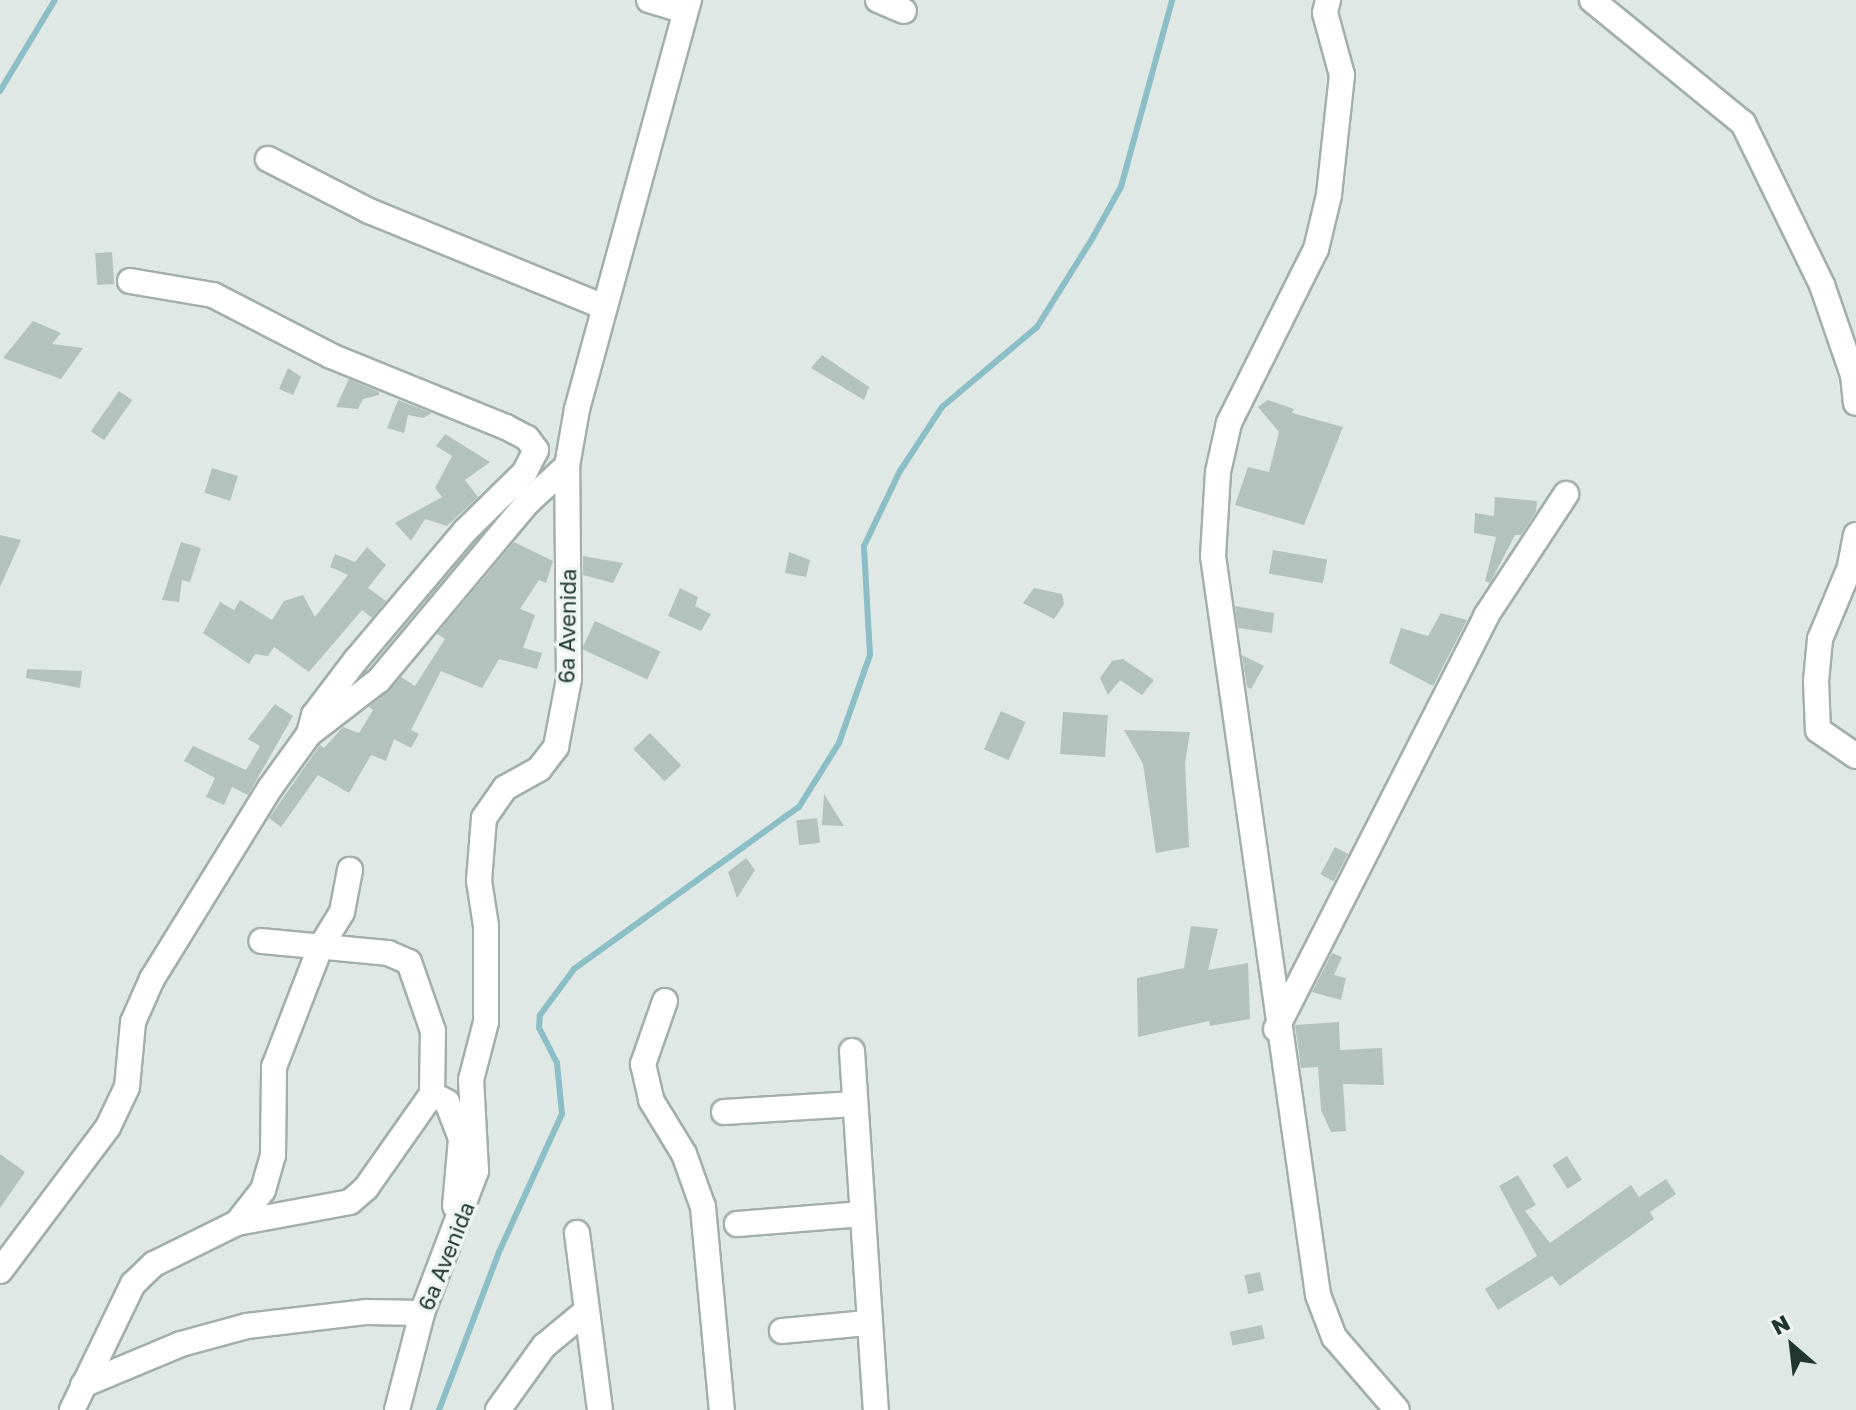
<!DOCTYPE html>
<html>
<head>
<meta charset="utf-8">
<style>
  body { margin:0 }
  #map { position:relative; width:1856px; height:1410px; overflow:hidden; background:#dfe8e4; font-family:"Golos Text",sans-serif }
  div>[style] { position:absolute }
  [style*='--x'] { left:calc(var(--x)*1px); top:calc(var(--y)*1px); width:calc(var(--w)*1px); rotate:calc(var(--a)*1deg) }
  .stream>* { height:6px; margin:-3px; padding:0 3px; transform-origin:3px; border-radius:3px; background:#8cbec7 }
  .building>* { inset:0; background:#b4c2bd; transform-origin:0 0 }
  .roads { filter:drop-shadow(2px 0 #a3afaa) drop-shadow(-2px 0 #a3afaa) drop-shadow(0 2px #a3afaa) drop-shadow(0 -2px #a3afaa) }
  .minor>* { height:24px; margin:-12px; padding:0 12px; transform-origin:12px; border-radius:12px; background:#fff }
  span { translate:-50% -50%; white-space:nowrap; text-align:center; line-height:1.15; -webkit-text-stroke:7px #eef5f2; paint-order:stroke }
  .street-label { font-size:22px; color:#223630 }
  .north { position:absolute; left:1752px; top:1306px; width:80px; height:80px; -webkit-text-stroke:6px #eef5f2; paint-order:stroke; rotate:332deg; font-size:22px; font-weight:700; line-height:32px; text-align:center; color:#223630 }
  .north::after { content:''; display:block; margin:auto; width:28px; height:36px; background:#223630; clip-path:polygon(50% 0,100% 100%,50% 72%,0 100%) }
</style>
</head>
<body>
<div id="map">
  <div class="stream">
    <div style="--x:0;--y:91;--w:106;--a:-58.9"></div>
    <div style="--x:439;--y:1410;--w:169;--a:-69.2"></div>
    <div style="--x:499;--y:1252;--w:152;--a:-65.5"></div>
    <div style="--x:562;--y:1114;--w:51;--a:-95.6"></div>
    <div style="--x:557;--y:1063;--w:39;--a:-117"></div>
    <div style="--x:539;--y:1028;--w:13;--a:-86"></div>
    <div style="--x:540;--y:1015;--w:57;--a:-53.5"></div>
    <div style="--x:574;--y:969;--w:277;--a:-35.8"></div>
    <div style="--x:799;--y:807;--w:75;--a:-58"></div>
    <div style="--x:839;--y:743;--w:93;--a:-70.6"></div>
    <div style="--x:870;--y:655;--w:109;--a:-93.2"></div>
    <div style="--x:864;--y:546;--w:83;--a:-64.4"></div>
    <div style="--x:900;--y:471;--w:77;--a:-56.7"></div>
    <div style="--x:942;--y:407;--w:124;--a:-40.1"></div>
    <div style="--x:1037;--y:327;--w:104;--a:-58"></div>
    <div style="--x:1092;--y:239;--w:60;--a:-60.9"></div>
    <div style="--x:1121;--y:187;--w:194;--a:-74.7"></div>
  </div>
  <div class="building">
    <div style="left:112px;top:252px;width:32px;height:17px;rotate:86deg"></div>
    <div style="clip-path:polygon(33px 321px,61px 333px,52px 344px,83px 348px,61px 379px,3px 358px)"></div>
    <div style="clip-path:polygon(822px 355px,869px 387px,864px 400px,811px 368px)"></div>
    <div style="clip-path:polygon(288px 368px,301px 377px,293px 395px,279px 389px)"></div>
    <div style="clip-path:polygon(349px 379px,379px 392px,379px 395px,363px 399px,358px 409px,336px 407px)"></div>
    <div style="left:119px;top:391px;width:16px;height:49px;rotate:35deg"></div>
    <div style="clip-path:polygon(398px 400px,432px 413px,423px 418px,408px 415px,404px 433px,387px 428px)"></div>
    <div style="clip-path:polygon(1268px 400px,1294px 409px,1292px 413px,1343px 427px,1304px 525px,1235px 505px,1248px 467px,1269px 472px,1279px 432px,1258px 407px)"></div>
    <div style="clip-path:polygon(445px 434px,490px 462px,465px 480px,478px 497px,447px 526px,425px 519px,411px 541px,395px 523px,442px 497px,435px 488px,452px 456px,436px 446px)"></div>
    <div style="left:212px;top:468px;width:27px;height:26px;rotate:17deg"></div>
    <div style="clip-path:polygon(1495px 497px,1537px 501px,1536px 512px,1521px 535px,1515px 535px,1490px 583px,1485px 581px,1496px 537px,1474px 533px,1475px 513px,1494px 516px)"></div>
    <div style="clip-path:polygon(0 535px,21px 540px,0 587px)"></div>
    <div style="clip-path:polygon(181px 542px,201px 548px,190px 582px,182px 580px,179px 602px,162px 600px)"></div>
    <div style="clip-path:polygon(514px 542px,553px 561px,546px 583px,539px 580px,520px 609px,535px 615px,523px 648px,542px 653px,537px 669px,499px 659px,482px 688px,441px 671px,411px 730px,419px 734px,411px 748px,394px 739px,386px 761px,371px 755px,349px 793px,318px 775px,281px 827px,269px 818px,320px 745px,324px 748px,343px 727px,359px 733px,373px 710px,369px 707px,401px 677px,415px 686px,445px 639px,437px 634px)"></div>
    <div style="clip-path:polygon(367px 547px,386px 565px,368px 588px,386px 601px,372px 618px,362px 610px,309px 672px,274px 647px,268px 656px,255px 654px,249px 664px,203px 633px,220px 602px,234px 610px,240px 600px,272px 620px,284px 601px,303px 595px,315px 617px,348px 575px,330px 567px,335px 554px,355px 562px)"></div>
    <div style="left:1273px;top:550px;width:55px;height:24px;rotate:10deg"></div>
    <div style="clip-path:polygon(789px 552px,810px 560px,806px 577px,785px 573px)"></div>
    <div style="clip-path:polygon(583px 556px,623px 563px,613px 583px,583px 575px)"></div>
    <div style="clip-path:polygon(680px 588px,698px 597px,695px 606px,711px 614px,701px 631px,668px 616px)"></div>
    <div style="clip-path:polygon(1034px 588px,1062px 594px,1064px 604px,1054px 619px,1023px 603px)"></div>
    <div style="clip-path:polygon(1235px 606px,1274px 613px,1272px 633px,1238px 628px)"></div>
    <div style="clip-path:polygon(1441px 613px,1467px 620px,1433px 686px,1389px 663px,1401px 628px,1428px 636px)"></div>
    <div style="left:595px;top:621px;width:72px;height:31px;rotate:25deg"></div>
    <div style="clip-path:polygon(1242px 655px,1264px 666px,1251px 689px,1247px 687px)"></div>
    <div style="clip-path:polygon(1123px 659px,1154px 680px,1142px 695px,1120px 680px,1108px 695px,1100px 678px,1112px 661px)"></div>
    <div style="clip-path:polygon(27px 669px,82px 671px,80px 688px,26px 678px)"></div>
    <div style="clip-path:polygon(275px 704px,293px 716px,248px 795px,232px 787px,224px 805px,206px 797px,215px 778px,184px 761px,193px 746px,246px 770px,260px 746px,248px 739px)"></div>
    <div style="left:1001px;top:711px;width:27px;height:42px;rotate:24deg"></div>
    <div style="left:1063px;top:712px;width:45px;height:42px;rotate:4deg"></div>
    <div style="clip-path:polygon(1124px 730px,1190px 732px,1185px 763px,1189px 847px,1156px 853px,1143px 764px)"></div>
    <div style="left:650px;top:733px;width:45px;height:23px;rotate:46deg"></div>
    <div style="clip-path:polygon(824px 794px,844px 826px,822px 825px)"></div>
    <div style="left:817px;top:818px;width:25px;height:21px;rotate:83deg"></div>
    <div style="left:1335px;top:847px;width:15px;height:31px;rotate:28deg"></div>
    <div style="clip-path:polygon(746px 858px,755px 870px,737px 898px,728px 872px)"></div>
    <div style="clip-path:polygon(1191px 926px,1218px 929px,1208px 970px,1248px 963px,1250px 1019px,1210px 1026px,1209px 1021px,1138px 1037px,1137px 978px,1184px 968px)"></div>
    <div style="clip-path:polygon(1332px 953px,1342px 957px,1334px 975px,1346px 978px,1341px 1000px,1312px 992px)"></div>
    <div style="clip-path:polygon(1339px 1022px,1340px 1050px,1382px 1048px,1384px 1085px,1343px 1084px,1346px 1131px,1331px 1132px,1321px 1110px,1318px 1067px,1301px 1068px,1295px 1025px)"></div>
    <div style="clip-path:polygon(0 1154px,25px 1172px,0 1208px)"></div>
    <div style="left:1567px;top:1156px;width:28px;height:17px;rotate:58deg"></div>
    <div style="clip-path:polygon(1518px 1175px,1536px 1205px,1525px 1211px,1550px 1243px,1631px 1185px,1639px 1197px,1666px 1179px,1676px 1194px,1650px 1212px,1654px 1219px,1560px 1286px,1552px 1276px,1498px 1310px,1485px 1289px,1537px 1256px,1499px 1186px)"></div>
    <div style="left:1260px;top:1272px;width:19px;height:16px;rotate:78deg"></div>
    <div style="left:1262px;top:1325px;width:14px;height:33px;rotate:78deg"></div>
  </div>
  <div class="roads">
    <div class="minor">
      <div style="--x:649;--y:0;--w:38;--a:17"></div>
      <div style="--x:878;--y:0;--w:28;--a:23"></div>
      <div style="--x:1328;--y:0;--w:13;--a:103"></div>
      <div style="--x:1325;--y:13;--w:64;--a:74.7"></div>
      <div style="--x:1342;--y:75;--w:121;--a:96.2"></div>
      <div style="--x:1329;--y:195;--w:56;--a:103.5"></div>
      <div style="--x:1316;--y:249;--w:195;--a:116.6"></div>
      <div style="--x:1229;--y:423;--w:50;--a:102.7"></div>
      <div style="--x:1218;--y:472;--w:84;--a:93.4"></div>
      <div style="--x:1213;--y:556;--w:746;--a:81.91"></div>
      <div style="--x:1318;--y:1295;--w:45;--a:69.1"></div>
      <div style="--x:1334;--y:1337;--w:96;--a:49.2"></div>
      <div style="--x:1592;--y:0;--w:195;--a:39.2"></div>
      <div style="--x:1743;--y:123;--w:180;--a:64"></div>
      <div style="--x:1822;--y:285;--w:95;--a:71"></div>
      <div style="--x:1853;--y:375;--w:28;--a:84"></div>
      <div style="--x:268;--y:159;--w:114;--a:27.2"></div>
      <div style="--x:369;--y:211;--w:252;--a:22.2"></div>
      <div style="--x:130;--y:281;--w:84;--a:9.6"></div>
      <div style="--x:213;--y:295;--w:133;--a:27.3"></div>
      <div style="--x:331;--y:356;--w:189;--a:22.1"></div>
      <div style="--x:506;--y:427;--w:24;--a:28"></div>
      <div style="--x:527;--y:438;--w:15;--a:53"></div>
      <div style="--x:536;--y:450;--w:25;--a:117"></div>
      <div style="--x:525;--y:472;--w:84;--a:135.5"></div>
      <div style="--x:465;--y:531;--w:170;--a:130.2"></div>
      <div style="--x:355;--y:661;--w:68;--a:127.2"></div>
      <div style="--x:314;--y:715;--w:20;--a:105"></div>
      <div style="--x:1856;--y:535;--w:33;--a:101"></div>
      <div style="--x:1850;--y:567;--w:78;--a:112.6"></div>
      <div style="--x:1820;--y:639;--w:42;--a:95.4"></div>
      <div style="--x:1816;--y:681;--w:49;--a:87.7"></div>
      <div style="--x:1818;--y:730;--w:46;--a:34.4"></div>
      <div style="--x:665;--y:1001;--w:67;--a:109.2"></div>
      <div style="--x:643;--y:1064;--w:37;--a:77"></div>
      <div style="--x:651;--y:1100;--w:63;--a:58.6"></div>
      <div style="--x:684;--y:1154;--w:56;--a:70.3"></div>
      <div style="--x:703;--y:1207;--w:204;--a:84.7"></div>
      <div style="--x:1276;--y:1029;--w:463;--a:-63"></div>
      <div style="--x:1486;--y:616;--w:146;--a:-56.7"></div>
      <div style="--x:852;--y:1051;--w:360;--a:86.2"></div>
      <div style="--x:432;--y:1094;--w:17;--a:28"></div>
      <div style="--x:447;--y:1102;--w:40;--a:69"></div>
      <div style="--x:461;--y:1139;--w:67;--a:95.1"></div>
      <div style="--x:724;--y:1112;--w:131;--a:-3.5"></div>
      <div style="--x:237;--y:1223;--w:115;--a:-10.5"></div>
      <div style="--x:350;--y:1202;--w:21;--a:-41"></div>
      <div style="--x:366;--y:1188;--w:115;--a:-54.9"></div>
      <div style="--x:432;--y:1094;--w:63;--a:-89.1"></div>
      <div style="--x:433;--y:1031;--w:73;--a:-109.2"></div>
      <div style="--x:409;--y:962;--w:23;--a:-157"></div>
      <div style="--x:388;--y:953;--w:127;--a:-174.6"></div>
      <div style="--x:737;--y:1224;--w:123;--a:-4.6"></div>
      <div style="--x:577;--y:1233;--w:178;--a:82.6"></div>
      <div style="--x:0;--y:1271;--w:180;--a:-53.1"></div>
      <div style="--x:108;--y:1127;--w:44;--a:-64.6"></div>
      <div style="--x:127;--y:1087;--w:65;--a:-84.7"></div>
      <div style="--x:133;--y:1022;--w:47;--a:-66.2"></div>
      <div style="--x:152;--y:979;--w:225;--a:-58.3"></div>
      <div style="--x:270;--y:788;--w:67;--a:-54.2"></div>
      <div style="--x:309;--y:734;--w:88;--a:-37.6"></div>
      <div style="--x:379;--y:680;--w:231;--a:-50.1"></div>
      <div style="--x:527;--y:503;--w:54;--a:-42.8"></div>
      <div style="--x:782;--y:1331;--w:84;--a:-5.4"></div>
      <div style="--x:83;--y:1385;--w:106;--a:-22.7"></div>
      <div style="--x:181;--y:1344;--w:68;--a:-15.3"></div>
      <div style="--x:247;--y:1326;--w:121;--a:-6.7"></div>
      <div style="--x:367;--y:1312;--w:55;--a:1"></div>
      <div style="--x:72;--y:1410;--w:140;--a:-64.2"></div>
      <div style="--x:133;--y:1284;--w:29;--a:-44"></div>
      <div style="--x:154;--y:1264;--w:93;--a:-26.3"></div>
      <div style="--x:237;--y:1223;--w:42;--a:-51.8"></div>
      <div style="--x:263;--y:1190;--w:36;--a:-74"></div>
      <div style="--x:273;--y:1155;--w:88;--a:-89.3"></div>
      <div style="--x:274;--y:1067;--w:128;--a:-68.9"></div>
      <div style="--x:320;--y:948;--w:42;--a:-58.6"></div>
      <div style="--x:342;--y:912;--w:43;--a:-79.2"></div>
      <div style="--x:397;--y:1410;--w:100;--a:-75.5"></div>
      <div style="--x:422;--y:1313;--w:152;--a:-69.2"></div>
      <div style="--x:476;--y:1171;--w:91;--a:-93.1"></div>
      <div style="--x:471;--y:1080;--w:60;--a:-75.5"></div>
      <div style="--x:486;--y:1022;--w:96;--a:-90"></div>
      <div style="--x:486;--y:926;--w:46;--a:-98.8"></div>
      <div style="--x:479;--y:881;--w:63;--a:-85.5"></div>
      <div style="--x:484;--y:818;--w:37;--a:-55"></div>
      <div style="--x:505;--y:788;--w:39;--a:-29"></div>
      <div style="--x:539;--y:769;--w:28;--a:-52"></div>
      <div style="--x:556;--y:747;--w:69;--a:-79.2"></div>
      <div style="--x:569;--y:679;--w:213;--a:-90.5"></div>
      <div style="--x:567;--y:466;--w:58;--a:-80"></div>
      <div style="--x:577;--y:409;--w:424;--a:-74.7"></div>
      <div style="--x:498;--y:1410;--w:79;--a:-54.3"></div>
      <div style="--x:544;--y:1346;--w:53;--a:-39.7"></div>
    </div>
  </div>
  <div class="street-label">
    <span style="left:567px;top:626px;rotate:-89deg">6a Avenida</span>
    <span style="left:446px;top:1256px;rotate:-68deg">6a Avenida</span>
  </div>
  <div class="north">N</div>
</div>
</body>
</html>
